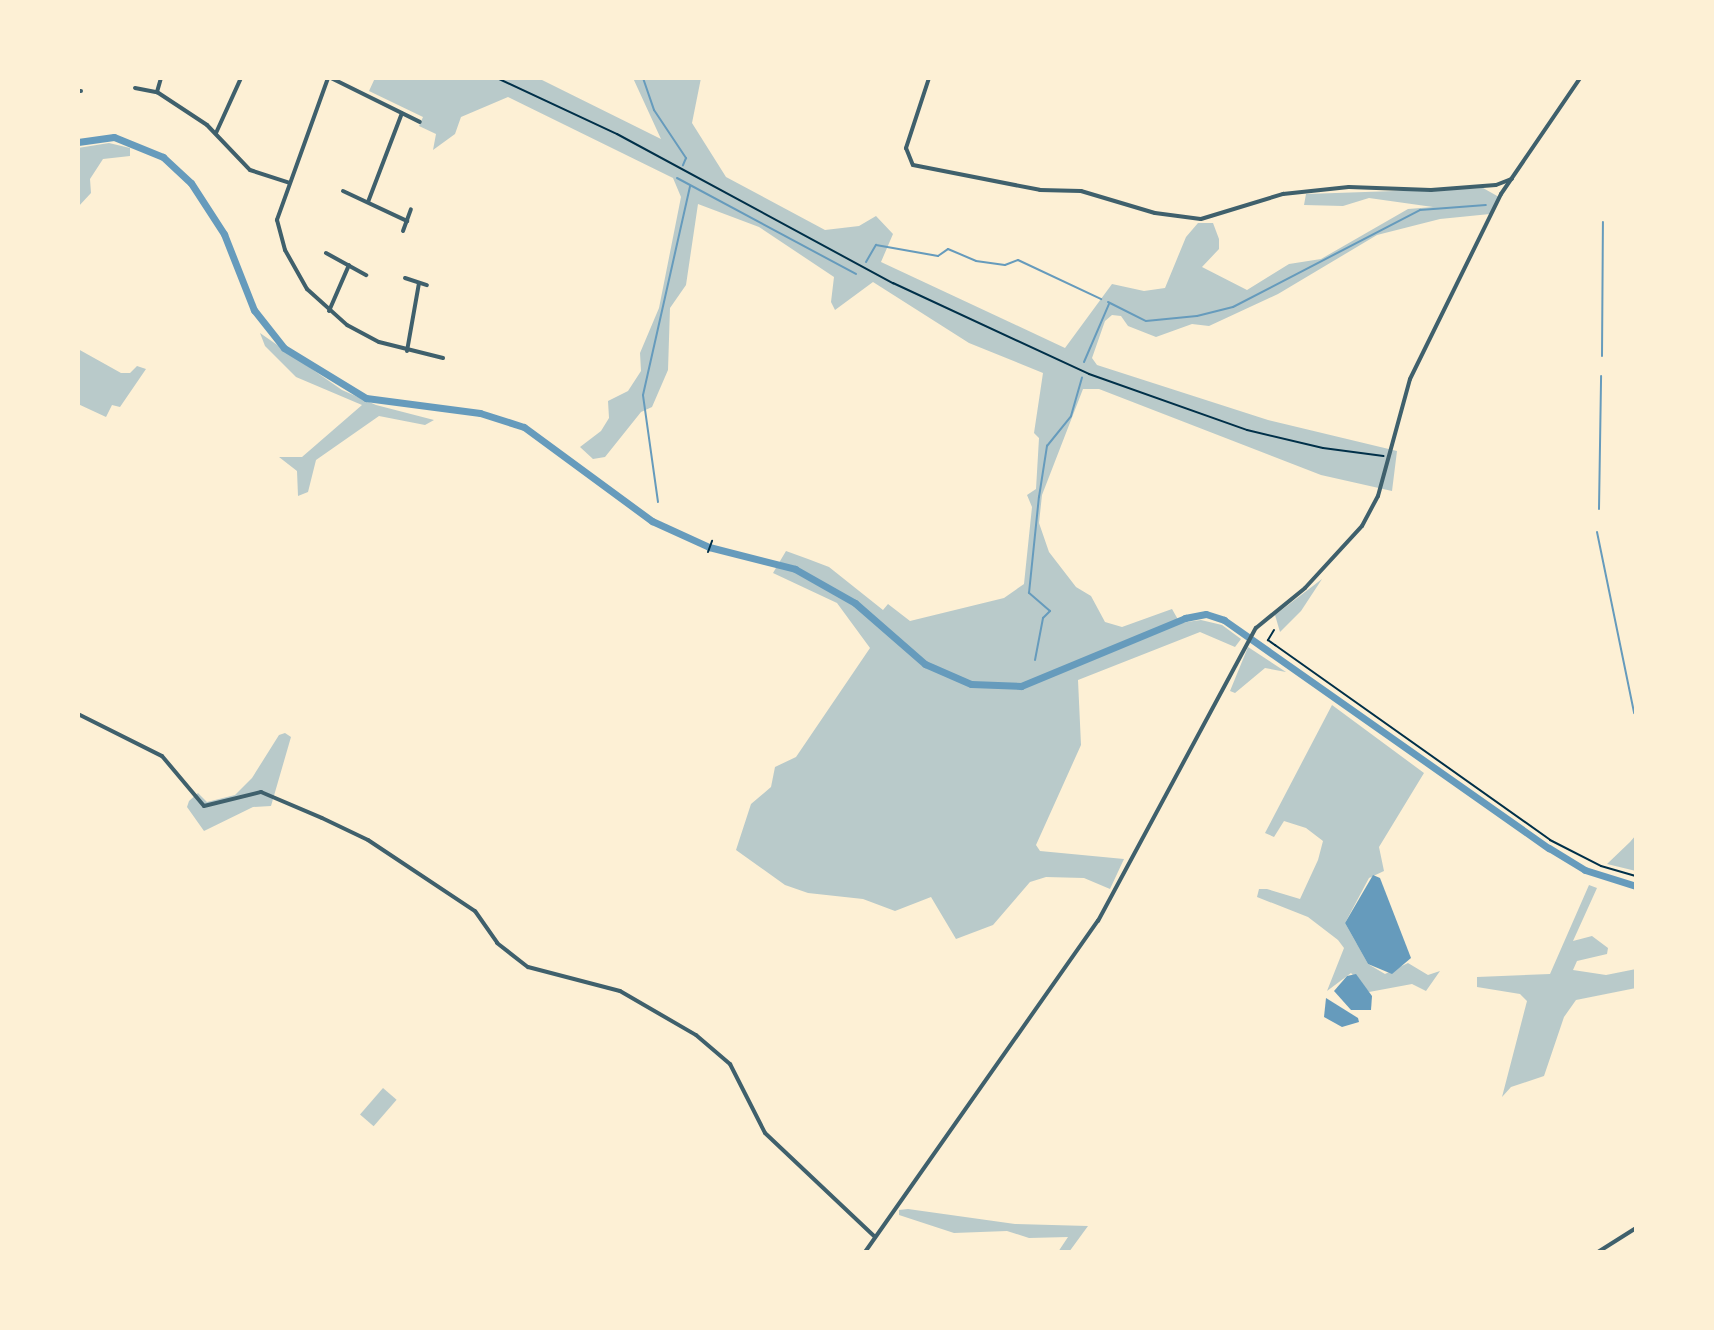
<!DOCTYPE html>
<html>
<head>
<meta charset="utf-8">
<style>
  body { margin:0 }
  #map { position:relative; width:1714px; height:1330px; overflow:hidden; background:#fdf0d5; font-family:"Crimson Pro",serif }
  div>[style] { position:absolute }
  [style*='--x'] { left:calc(var(--x)*1px); top:calc(var(--y)*1px); width:calc(var(--w)*1px); rotate:calc(var(--a)*1deg) }
  .green>* { inset:0; background:#b9caca; transform-origin:0 0 }
  .water>* { inset:0; background:#669bbc }
  .stream>* { height:2px; margin:-1px; padding:0 1px; transform-origin:1px; border-radius:1px; background:#669bbc }
  .canal>* { height:7px; margin:-3.5px; padding:0 3.5px; transform-origin:3.5px; border-radius:3.5px; background:#669bbc }
  .path>* { height:2px; margin:-1px; padding:0 1px; transform-origin:1px; border-radius:1px; background:#003049 }
  .minor>* { height:4px; margin:-2px; padding:0 2px; transform-origin:2px; border-radius:2px; background:#3f606c }
  span { translate:-50% -50%; white-space:nowrap; text-align:center; line-height:1.15; -webkit-text-stroke:6px #fdf0d5; paint-order:stroke }
  .frame { position:absolute; inset:0; border:80px solid #fdf0d5; pointer-events:none }
</style>
</head>
<body>
<div id="map">
  <div class="green">
    <div style="clip-path:polygon(375px 78px,538px 78px,661px 139px,633px 78px,701px 78px,692px 123px,726px 177px,825px 230px,859px 226px,876px 216px,893px 234px,881px 262px,1065px 348px,1112px 284px,1144px 291px,1165px 288px,1186px 237px,1198px 223px,1213px 223px,1219px 239px,1219px 249px,1202px 267px,1247px 290px,1289px 264px,1321px 259px,1408px 209px,1433px 207px,1369px 198px,1343px 206px,1304px 205px,1306px 194px,1483px 188px,1499px 197px,1490px 214px,1440px 219px,1377px 235px,1278px 294px,1209px 326px,1192px 324px,1156px 337px,1128px 326px,1121px 316px,1112px 315px,1105px 321px,1092px 358px,1097px 365px,1268px 420px,1397px 451px,1392px 491px,1321px 475px,1099px 389px,1083px 389px,1042px 495px,1039px 523px,1049px 552px,1076px 587px,1091px 596px,1105px 622px,1122px 627px,1172px 609px,1180px 623px,1201px 620px,1222px 625px,1241px 639px,1235px 647px,1200px 632px,1078px 680px,1081px 745px,1036px 845px,1040px 851px,1124px 859px,1110px 889px,1084px 878px,1046px 877px,1030px 882px,993px 925px,956px 939px,931px 897px,895px 911px,863px 899px,808px 893px,785px 885px,736px 850px,751px 804px,771px 787px,775px 767px,796px 757px,870px 648px,837px 603px,773px 573px,786px 551px,808px 559px,829px 567px,883px 610px,888px 604px,910px 621px,1004px 598px,1024px 584px,1032px 507px,1027px 495px,1036px 489px,1039px 438px,1034px 433px,1043px 373px,969px 343px,873px 282px,835px 310px,831px 302px,834px 277px,759px 227px,698px 204px,686px 285px,670px 308px,668px 370px,652px 407px,641px 412px,605px 457px,593px 459px,580px 447px,601px 431px,609px 418px,608px 401px,628px 391px,641px 371px,640px 353px,659px 308px,681px 197px,673px 178px,508px 97px,461px 117px,455px 134px,433px 150px,436px 134px,419px 126px,423px 117px,369px 91px)"></div>
    <div style="clip-path:polygon(109px 143px,130px 148px,130px 156px,103px 159px,90px 179px,91px 193px,78px 207px,78px 148px)"></div>
    <div style="clip-path:polygon(260px 333px,342px 390px,376px 405px,434px 420px,425px 425px,379px 416px,316px 460px,308px 492px,298px 496px,297px 471px,279px 457px,302px 457px,362px 405px,296px 377px,265px 346px)"></div>
    <div style="clip-path:polygon(78px 349px,121px 373px,130px 373px,137px 366px,146px 369px,120px 407px,112px 405px,106px 417px,78px 404px)"></div>
    <div style="clip-path:polygon(1322px 579px,1301px 611px,1280px 632px,1275px 615px)"></div>
    <div style="clip-path:polygon(1248px 647px,1286px 672px,1265px 668px,1235px 693px,1230px 691px)"></div>
    <div style="clip-path:polygon(1332px 705px,1424px 773px,1379px 847px,1384px 871px,1369px 878px,1345px 923px,1368px 964px,1385px 974px,1408px 963px,1428px 975px,1440px 971px,1426px 991px,1412px 984px,1369px 992px,1351px 973px,1327px 991px,1344px 948px,1338px 940px,1308px 917px,1257px 897px,1259px 889px,1267px 889px,1300px 899px,1318px 860px,1323px 841px,1306px 828px,1284px 821px,1274px 837px,1265px 833px)"></div>
    <div style="clip-path:polygon(285px 733px,291px 737px,271px 806px,253px 807px,204px 831px,187px 807px,189px 801px,198px 793px,207px 802px,235px 795px,252px 778px,279px 735px)"></div>
    <div style="clip-path:polygon(1636px 835px,1636px 871px,1607px 864px,1630px 842px)"></div>
    <div style="clip-path:polygon(1589px 885px,1597px 888px,1573px 941px,1592px 936px,1608px 948px,1607px 954px,1577px 961px,1573px 970px,1606px 975px,1636px 969px,1636px 988px,1576px 1000px,1564px 1017px,1544px 1076px,1511px 1087px,1502px 1097px,1527px 1001px,1520px 994px,1477px 987px,1477px 977px,1550px 974px)"></div>
    <div style="left:383px;top:1088px;width:18px;height:35px;rotate:41deg"></div>
    <div style="clip-path:polygon(908px 1209px,1015px 1224px,1088px 1226px,1069px 1252px,1058px 1252px,1068px 1237px,1029px 1238px,1007px 1231px,954px 1233px,899px 1215px,899px 1210px)"></div>
  </div>
  <div class="water">
    <div style="clip-path:polygon(1373px 875px,1380px 878px,1411px 958px,1392px 974px,1368px 964px,1345px 923px)"></div>
    <div style="clip-path:polygon(1356px 974px,1372px 996px,1371px 1010px,1351px 1010px,1334px 991px,1347px 976px)"></div>
    <div style="clip-path:polygon(1326px 998px,1358px 1018px,1359px 1022px,1342px 1027px,1324px 1017px)"></div>
  </div>
  <div class="stream">
    <div style="--x:643;--y:78;--w:34;--a:71"></div>
    <div style="--x:654;--y:110;--w:58;--a:56.3"></div>
    <div style="--x:686;--y:158;--w:8;--a:113"></div>
    <div style="--x:677;--y:178;--w:203;--a:28.2"></div>
    <div style="--x:866;--y:262;--w:20;--a:-60"></div>
    <div style="--x:876;--y:245;--w:63;--a:10.1"></div>
    <div style="--x:938;--y:256;--w:12;--a:-35"></div>
    <div style="--x:948;--y:249;--w:30;--a:23"></div>
    <div style="--x:976;--y:261;--w:29;--a:8"></div>
    <div style="--x:1005;--y:265;--w:14;--a:-21"></div>
    <div style="--x:1018;--y:260;--w:92;--a:25.2"></div>
    <div style="--x:1108;--y:302;--w:42;--a:26.6"></div>
    <div style="--x:1146;--y:321;--w:51;--a:-5.6"></div>
    <div style="--x:1197;--y:316;--w:37;--a:-14"></div>
    <div style="--x:1233;--y:307;--w:211;--a:-27.4"></div>
    <div style="--x:1420;--y:210;--w:66;--a:-4.3"></div>
    <div style="--x:1602;--y:356;--w:134;--a:-89.6"></div>
    <div style="--x:1084;--y:362;--w:63;--a:-66.7"></div>
    <div style="--x:658;--y:502;--w:108;--a:-98"></div>
    <div style="--x:643;--y:395;--w:214;--a:-77.3"></div>
    <div style="--x:1599;--y:509;--w:133;--a:-89.1"></div>
    <div style="--x:1597;--y:532;--w:185;--a:78.4"></div>
    <div style="--x:1035;--y:660;--w:43;--a:-79.2"></div>
    <div style="--x:1043;--y:618;--w:10;--a:-45"></div>
    <div style="--x:1050;--y:611;--w:28;--a:-139"></div>
    <div style="--x:1029;--y:593;--w:97;--a:-84.1"></div>
    <div style="--x:1039;--y:497;--w:52;--a:-81.1"></div>
    <div style="--x:1047;--y:446;--w:38;--a:-51"></div>
    <div style="--x:1071;--y:416;--w:40;--a:-74"></div>
  </div>
  <div class="canal">
    <div style="--x:78;--y:142;--w:36;--a:-8"></div>
    <div style="--x:114;--y:137;--w:53;--a:22.2"></div>
    <div style="--x:163;--y:157;--w:38;--a:43"></div>
    <div style="--x:191;--y:183;--w:61;--a:57.1"></div>
    <div style="--x:224;--y:234;--w:82;--a:68.5"></div>
    <div style="--x:254;--y:310;--w:48;--a:51.7"></div>
    <div style="--x:284;--y:348;--w:96;--a:31.4"></div>
    <div style="--x:366;--y:398;--w:115;--a:7.5"></div>
    <div style="--x:480;--y:413;--w:46;--a:17.7"></div>
    <div style="--x:524;--y:427;--w:159;--a:36.3"></div>
    <div style="--x:652;--y:521;--w:63;--a:24.5"></div>
    <div style="--x:709;--y:547;--w:89;--a:14.3"></div>
    <div style="--x:795;--y:569;--w:69;--a:29.5"></div>
    <div style="--x:855;--y:603;--w:93;--a:41.1"></div>
    <div style="--x:925;--y:664;--w:50;--a:23.5"></div>
    <div style="--x:971;--y:684;--w:50;--a:2.3"></div>
    <div style="--x:1021;--y:686;--w:178;--a:-22.5"></div>
    <div style="--x:1185;--y:618;--w:21;--a:-11"></div>
    <div style="--x:1206;--y:614;--w:19;--a:18"></div>
    <div style="--x:1224;--y:620;--w:397;--a:35.1"></div>
    <div style="--x:1549;--y:848;--w:42;--a:31.4"></div>
    <div style="--x:1585;--y:870;--w:53;--a:17.4"></div>
  </div>
  <div class="path">
    <div style="--x:497;--y:78;--w:132;--a:25"></div>
    <div style="--x:617;--y:134;--w:314;--a:28.4"></div>
    <div style="--x:893;--y:283;--w:216;--a:24.9"></div>
    <div style="--x:1089;--y:374;--w:168;--a:19.5"></div>
    <div style="--x:1247;--y:430;--w:78;--a:13.3"></div>
    <div style="--x:1323;--y:448;--w:61;--a:7.6"></div>
    <div style="--x:708;--y:552;--w:12;--a:-70"></div>
    <div style="--x:1274;--y:630;--w:12;--a:121"></div>
    <div style="--x:1268;--y:640;--w:9;--a:36"></div>
    <div style="--x:1275;--y:645;--w:337;--a:35.3"></div>
    <div style="--x:1550;--y:840;--w:57;--a:27"></div>
    <div style="--x:1601;--y:866;--w:36;--a:16"></div>
  </div>
  <div class="minor">
    <div style="--x:161;--y:78;--w:15;--a:106"></div>
    <div style="--x:157;--y:92;--w:60;--a:33.4"></div>
    <div style="--x:207;--y:125;--w:62;--a:46.3"></div>
    <div style="--x:250;--y:170;--w:40;--a:18"></div>
    <div style="--x:328;--y:78;--w:151;--a:109.8"></div>
    <div style="--x:277;--y:220;--w:31;--a:75"></div>
    <div style="--x:285;--y:250;--w:45;--a:60.6"></div>
    <div style="--x:307;--y:289;--w:54;--a:42"></div>
    <div style="--x:347;--y:325;--w:36;--a:28"></div>
    <div style="--x:379;--y:342;--w:66;--a:14"></div>
    <div style="--x:331;--y:78;--w:99;--a:26.3"></div>
    <div style="--x:929;--y:78;--w:74;--a:108.2"></div>
    <div style="--x:906;--y:148;--w:18;--a:68"></div>
    <div style="--x:913;--y:165;--w:129;--a:11.1"></div>
    <div style="--x:1040;--y:190;--w:41;--a:1.4"></div>
    <div style="--x:1081;--y:191;--w:77;--a:16.6"></div>
    <div style="--x:1155;--y:213;--w:46;--a:7.4"></div>
    <div style="--x:1201;--y:219;--w:86;--a:-17"></div>
    <div style="--x:1283;--y:194;--w:66;--a:-6.1"></div>
    <div style="--x:1349;--y:187;--w:82;--a:2.1"></div>
    <div style="--x:1431;--y:190;--w:65;--a:-4.4"></div>
    <div style="--x:1496;--y:185;--w:17;--a:-21"></div>
    <div style="--x:135;--y:88;--w:21;--a:11"></div>
    <div style="--x:78;--y:91;--w:3;--a:0"></div>
    <div style="--x:216;--y:133;--w:60;--a:-65.6"></div>
    <div style="--x:343;--y:191;--w:71;--a:25.1"></div>
    <div style="--x:368;--y:202;--w:95;--a:-69.1"></div>
    <div style="--x:403;--y:231;--w:23;--a:-70"></div>
    <div style="--x:326;--y:253;--w:46;--a:28.8"></div>
    <div style="--x:405;--y:278;--w:23;--a:18"></div>
    <div style="--x:329;--y:311;--w:50;--a:-66.5"></div>
    <div style="--x:407;--y:351;--w:69;--a:-80"></div>
    <div style="--x:78;--y:714;--w:94;--a:26.6"></div>
    <div style="--x:162;--y:756;--w:65;--a:50"></div>
    <div style="--x:204;--y:806;--w:59;--a:-13.8"></div>
    <div style="--x:261;--y:792;--w:66;--a:23.1"></div>
    <div style="--x:322;--y:818;--w:51;--a:25.6"></div>
    <div style="--x:368;--y:840;--w:128;--a:33.6"></div>
    <div style="--x:475;--y:911;--w:39;--a:55"></div>
    <div style="--x:497;--y:943;--w:39;--a:38"></div>
    <div style="--x:528;--y:967;--w:95;--a:14.6"></div>
    <div style="--x:620;--y:991;--w:88;--a:30.1"></div>
    <div style="--x:696;--y:1035;--w:45;--a:40.5"></div>
    <div style="--x:730;--y:1064;--w:77;--a:63.1"></div>
    <div style="--x:765;--y:1133;--w:150;--a:43.4"></div>
    <div style="--x:865;--y:1252;--w:405;--a:-54.9"></div>
    <div style="--x:1098;--y:921;--w:333;--a:-61.7"></div>
    <div style="--x:1256;--y:628;--w:63;--a:-39.2"></div>
    <div style="--x:1305;--y:588;--w:84;--a:-47.4"></div>
    <div style="--x:1362;--y:526;--w:34;--a:-62"></div>
    <div style="--x:1378;--y:496;--w:121;--a:-74.7"></div>
    <div style="--x:1410;--y:379;--w:206;--a:-63.8"></div>
    <div style="--x:1501;--y:194;--w:140;--a:-55.7"></div>
    <div style="--x:1598;--y:1252;--w:45;--a:-32.3"></div>
  </div>
  <div class="frame"></div>
</div>
</body>
</html>
